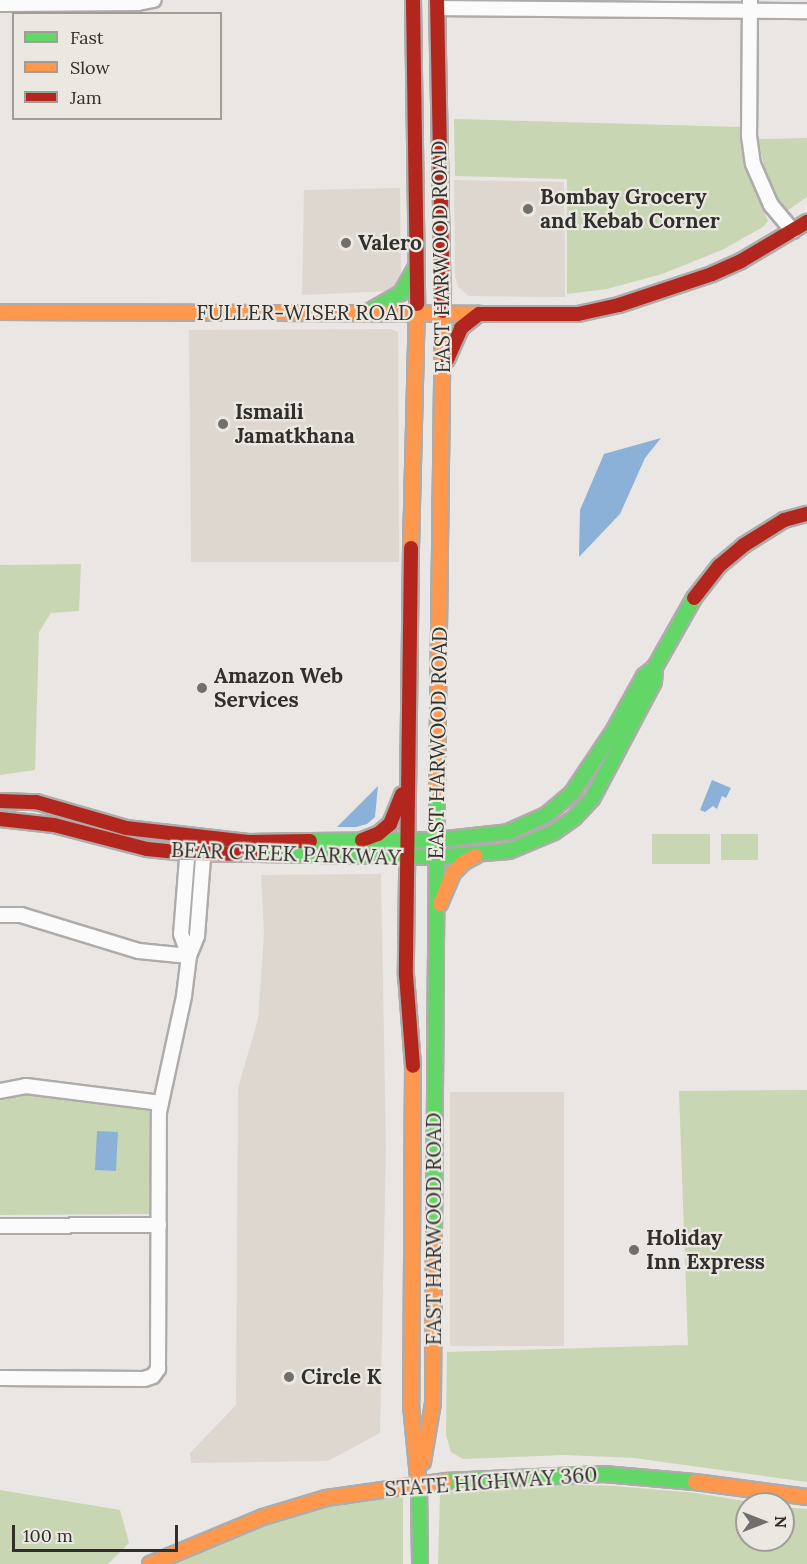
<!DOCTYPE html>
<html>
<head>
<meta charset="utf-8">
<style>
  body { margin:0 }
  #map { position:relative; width:807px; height:1564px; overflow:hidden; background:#e9e6e3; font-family:Lora,serif }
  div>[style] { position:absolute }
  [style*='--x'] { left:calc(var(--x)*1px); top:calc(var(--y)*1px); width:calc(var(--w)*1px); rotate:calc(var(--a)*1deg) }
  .built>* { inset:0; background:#ddd7d0; transform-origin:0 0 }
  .green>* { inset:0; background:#c9d6b4; transform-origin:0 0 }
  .water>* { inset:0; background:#8bb1d9; transform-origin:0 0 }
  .roads { filter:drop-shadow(2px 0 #aeacaa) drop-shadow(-2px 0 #aeacaa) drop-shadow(0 2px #aeacaa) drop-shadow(0 -2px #aeacaa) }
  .street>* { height:14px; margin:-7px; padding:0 7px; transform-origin:7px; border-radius:7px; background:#fcfbfb }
  .fast>* { height:14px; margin:-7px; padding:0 7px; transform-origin:7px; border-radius:7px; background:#63d668 }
  .slow>* { height:14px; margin:-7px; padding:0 7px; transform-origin:7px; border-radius:7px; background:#ff974d }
  .jam>* { height:14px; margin:-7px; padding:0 7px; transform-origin:7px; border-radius:7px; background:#b3261e }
  .dots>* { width:16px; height:16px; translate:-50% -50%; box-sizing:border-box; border:3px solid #ebe7e1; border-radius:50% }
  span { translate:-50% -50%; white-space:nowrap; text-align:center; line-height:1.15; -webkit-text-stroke:4.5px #ebe7e1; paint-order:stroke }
  .poi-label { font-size:21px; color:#302f2c; font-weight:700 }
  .left { translate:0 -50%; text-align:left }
  .street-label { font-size:21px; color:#302f2c }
  .legend { position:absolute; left:12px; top:12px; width:210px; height:108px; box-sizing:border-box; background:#ebe7e1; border:2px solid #a09d99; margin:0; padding:8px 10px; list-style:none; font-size:18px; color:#302f2c }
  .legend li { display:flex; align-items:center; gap:12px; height:30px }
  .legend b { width:30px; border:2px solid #a09d99 }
  .north { position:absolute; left:735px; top:1492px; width:60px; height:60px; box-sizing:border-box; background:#ebe7e1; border:2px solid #a09d99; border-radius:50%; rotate:90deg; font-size:16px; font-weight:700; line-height:24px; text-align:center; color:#302f2c }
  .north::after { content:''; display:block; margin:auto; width:21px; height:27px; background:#716f6c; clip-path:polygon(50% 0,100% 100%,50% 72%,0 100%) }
  .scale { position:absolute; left:12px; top:1525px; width:166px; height:27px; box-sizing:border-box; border:3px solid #302f2c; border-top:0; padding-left:8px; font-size:18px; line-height:21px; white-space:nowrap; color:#302f2c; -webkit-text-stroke:4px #ebe7e1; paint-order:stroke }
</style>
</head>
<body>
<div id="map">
  <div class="built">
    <div style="clip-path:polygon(454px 180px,564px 182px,565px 297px,469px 296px,458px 287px,455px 276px)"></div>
    <div style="clip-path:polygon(400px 188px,401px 280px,390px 291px,302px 295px,304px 190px)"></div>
    <div style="clip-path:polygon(390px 329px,398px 332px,399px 562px,191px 562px,189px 330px)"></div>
    <div style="clip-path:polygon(381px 874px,386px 1148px,380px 1433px,328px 1461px,191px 1463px,190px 1453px,236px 1405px,238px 1088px,258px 1019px,264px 934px,261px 875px)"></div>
    <div style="left:564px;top:1092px;width:254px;height:114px;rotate:90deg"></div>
  </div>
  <div class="green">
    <div style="clip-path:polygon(454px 119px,740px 127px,747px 171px,768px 221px,763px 227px,722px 250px,662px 274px,607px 289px,567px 294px,567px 179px,455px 176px)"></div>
    <div style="clip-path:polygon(807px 138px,807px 197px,785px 212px,775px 194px,764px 166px,758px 139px)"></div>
    <div style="clip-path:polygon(81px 564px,79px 611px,51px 613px,39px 632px,35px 770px,0 775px,0 565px)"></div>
    <div style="left:710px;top:834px;width:30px;height:58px;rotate:90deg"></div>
    <div style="left:721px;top:834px;width:37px;height:26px"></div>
    <div style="clip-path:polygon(27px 1089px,150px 1110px,155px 1117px,155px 1214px,0 1215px,0 1096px)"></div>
    <div style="clip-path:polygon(807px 1090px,807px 1482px,634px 1458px,565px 1455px,463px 1459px,451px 1452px,446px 1435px,447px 1352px,688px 1345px,679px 1091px)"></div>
    <div style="clip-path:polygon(544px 1484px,615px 1486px,696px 1493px,762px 1504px,747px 1504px,747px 1540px,783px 1540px,783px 1507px,807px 1509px,807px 1564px,438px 1564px,440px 1495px,446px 1491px,482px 1487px)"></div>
    <div style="clip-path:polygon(0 1490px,120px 1510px,129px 1543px,108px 1564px,0 1564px)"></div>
    <div style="clip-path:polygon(403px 1495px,403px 1564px,170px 1564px,261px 1526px,337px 1504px)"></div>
  </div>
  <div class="water">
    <div style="clip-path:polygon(661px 438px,645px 458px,620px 514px,579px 557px,580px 510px,604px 454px)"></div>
    <div style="clip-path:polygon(712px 780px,731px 788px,726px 798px,722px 796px,717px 809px,713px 806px,705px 812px,700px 810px)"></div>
    <div style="clip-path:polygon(378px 786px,375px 817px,367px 824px,356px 827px,337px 827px)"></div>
    <div style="left:97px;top:1131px;width:21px;height:39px;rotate:3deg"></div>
  </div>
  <div class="roads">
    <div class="street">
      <div style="--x:750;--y:0;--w:136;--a:90.4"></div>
      <div style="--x:749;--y:136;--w:28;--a:82"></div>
      <div style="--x:753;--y:164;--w:45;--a:66.3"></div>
      <div style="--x:771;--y:205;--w:34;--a:50"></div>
      <div style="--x:0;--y:4;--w:138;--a:-0.4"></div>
      <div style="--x:138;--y:3;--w:16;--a:-11"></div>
      <div style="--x:437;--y:8;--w:370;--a:0.5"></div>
      <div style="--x:188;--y:846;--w:88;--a:94.5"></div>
      <div style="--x:181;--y:934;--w:23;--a:70"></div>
      <div style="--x:0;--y:915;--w:21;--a:0"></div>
      <div style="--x:21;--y:915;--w:123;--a:17"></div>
      <div style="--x:139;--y:951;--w:50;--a:5.7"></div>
      <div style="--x:0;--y:1091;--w:26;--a:-11"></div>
      <div style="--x:26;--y:1086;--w:136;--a:7.2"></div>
      <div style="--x:0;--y:1226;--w:159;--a:-0.4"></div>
      <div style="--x:0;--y:1378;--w:144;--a:0.4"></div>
      <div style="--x:144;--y:1379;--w:9;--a:-18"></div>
      <div style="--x:153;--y:1376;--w:9;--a:-54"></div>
      <div style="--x:158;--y:1369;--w:257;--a:-89.8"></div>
      <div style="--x:159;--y:1112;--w:119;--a:-77.8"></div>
      <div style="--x:184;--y:996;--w:40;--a:-82.9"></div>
      <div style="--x:189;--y:956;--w:22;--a:-68"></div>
      <div style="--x:197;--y:936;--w:91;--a:-85.6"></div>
    </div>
    <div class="fast">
      <div style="--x:368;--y:312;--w:38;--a:-30"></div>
      <div style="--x:401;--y:293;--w:30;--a:-60"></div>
      <div style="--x:310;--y:841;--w:127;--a:-0.5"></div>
      <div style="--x:437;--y:840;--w:71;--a:-6.4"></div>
      <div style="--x:508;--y:832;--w:42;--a:-24.1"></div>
      <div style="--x:546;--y:815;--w:34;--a:-40"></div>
      <div style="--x:572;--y:793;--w:76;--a:-56.3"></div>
      <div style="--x:614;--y:730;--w:62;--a:-60.9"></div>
      <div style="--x:644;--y:676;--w:14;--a:-39"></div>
      <div style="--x:655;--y:667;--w:79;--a:-60.5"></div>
      <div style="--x:257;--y:854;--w:179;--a:1"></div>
      <div style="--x:436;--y:857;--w:73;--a:-4.7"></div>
      <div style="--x:509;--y:851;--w:49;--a:-22.9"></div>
      <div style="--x:554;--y:832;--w:24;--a:-35"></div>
      <div style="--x:574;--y:818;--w:26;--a:-47"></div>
      <div style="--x:592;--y:799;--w:132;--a:-62.1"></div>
      <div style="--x:654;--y:682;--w:15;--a:-86"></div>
      <div style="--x:434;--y:1235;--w:442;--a:-89.6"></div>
      <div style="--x:445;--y:1481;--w:159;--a:-2.5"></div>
      <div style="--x:604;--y:1474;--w:91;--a:5"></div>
      <div style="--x:419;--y:1488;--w:76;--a:89.2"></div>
    </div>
    <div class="slow">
      <div style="--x:0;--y:312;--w:480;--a:0.2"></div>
      <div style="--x:411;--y:548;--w:244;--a:-88.6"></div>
      <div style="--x:437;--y:793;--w:482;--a:-89.3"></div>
      <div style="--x:440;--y:904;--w:34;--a:-67"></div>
      <div style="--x:453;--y:873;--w:16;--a:-45"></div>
      <div style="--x:464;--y:862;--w:13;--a:-27"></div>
      <div style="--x:413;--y:1066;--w:339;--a:90.3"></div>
      <div style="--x:411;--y:1405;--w:83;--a:84.5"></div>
      <div style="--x:423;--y:1462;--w:60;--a:-80.4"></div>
      <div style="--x:433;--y:1403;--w:168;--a:-89.7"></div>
      <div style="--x:695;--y:1482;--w:113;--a:7.6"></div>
      <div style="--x:150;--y:1564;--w:122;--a:-22.6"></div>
      <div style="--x:263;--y:1517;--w:66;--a:-16.8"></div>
      <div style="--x:326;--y:1498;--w:120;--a:-8.1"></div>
    </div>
    <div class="jam">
      <div style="--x:413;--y:0;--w:304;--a:89.2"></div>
      <div style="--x:437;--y:0;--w:311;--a:88.9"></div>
      <div style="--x:480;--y:314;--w:98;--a:0"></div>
      <div style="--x:578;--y:314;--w:42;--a:-12.4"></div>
      <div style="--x:619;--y:305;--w:98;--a:-18.4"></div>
      <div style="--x:712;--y:274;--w:32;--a:-24"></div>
      <div style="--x:741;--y:261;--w:77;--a:-30.6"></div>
      <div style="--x:447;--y:360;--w:35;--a:-66"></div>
      <div style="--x:461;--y:328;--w:23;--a:-38"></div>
      <div style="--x:411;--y:548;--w:427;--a:90.7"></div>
      <div style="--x:406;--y:975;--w:91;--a:85.6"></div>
      <div style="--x:694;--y:598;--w:41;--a:-52"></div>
      <div style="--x:719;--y:566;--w:33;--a:-40"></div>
      <div style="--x:744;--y:545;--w:47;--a:-32"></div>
      <div style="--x:784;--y:520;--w:24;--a:-15"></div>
      <div style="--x:0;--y:801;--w:36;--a:2"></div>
      <div style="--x:36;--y:802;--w:94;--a:16.1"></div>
      <div style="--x:126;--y:828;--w:123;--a:6.5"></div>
      <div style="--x:248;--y:842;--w:62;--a:-0.9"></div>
      <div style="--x:0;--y:819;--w:54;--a:6.3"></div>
      <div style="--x:54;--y:825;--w:96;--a:14.5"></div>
      <div style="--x:147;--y:849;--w:40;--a:5.7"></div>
      <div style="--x:187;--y:853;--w:70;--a:0.8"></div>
      <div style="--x:362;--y:840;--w:17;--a:-21"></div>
      <div style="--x:378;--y:834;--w:16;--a:-40"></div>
      <div style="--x:390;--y:824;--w:32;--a:-68"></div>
    </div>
  </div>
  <div class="dots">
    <div style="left:528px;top:209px;background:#716f6c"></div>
    <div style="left:346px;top:243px;background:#716f6c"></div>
    <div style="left:223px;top:424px;background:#716f6c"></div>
    <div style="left:202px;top:688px;background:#716f6c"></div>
    <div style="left:634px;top:1250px;background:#716f6c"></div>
    <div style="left:289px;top:1377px;background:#716f6c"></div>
  </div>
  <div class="poi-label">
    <span class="left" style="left:540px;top:209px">Bombay Grocery<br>and Kebab Corner</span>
    <span class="left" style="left:358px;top:243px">Valero</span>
    <span class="left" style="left:235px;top:424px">Ismaili<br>Jamatkhana</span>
    <span class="left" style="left:214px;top:688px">Amazon Web<br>Services</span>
    <span class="left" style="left:646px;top:1250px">Holiday<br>Inn Express</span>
    <span class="left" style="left:301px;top:1377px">Circle K</span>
  </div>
  <div class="street-label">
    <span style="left:441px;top:257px;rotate:-91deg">EAST HARWOOD ROAD</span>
    <span style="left:305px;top:313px">FULLER-WISER ROAD</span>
    <span style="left:438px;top:743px;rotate:-89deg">EAST HARWOOD ROAD</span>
    <span style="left:286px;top:854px;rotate:2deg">BEAR CREEK PARKWAY</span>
    <span style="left:434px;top:1229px;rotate:-90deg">EAST HARWOOD ROAD</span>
    <span style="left:491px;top:1482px;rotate:-4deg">STATE HIGHWAY 360</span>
  </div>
  <ul class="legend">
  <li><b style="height:8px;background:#63d668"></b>Fast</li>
  <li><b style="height:8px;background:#ff974d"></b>Slow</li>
  <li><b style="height:8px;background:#b3261e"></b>Jam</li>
  </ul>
  <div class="north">N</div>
  <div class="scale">100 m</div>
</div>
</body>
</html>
